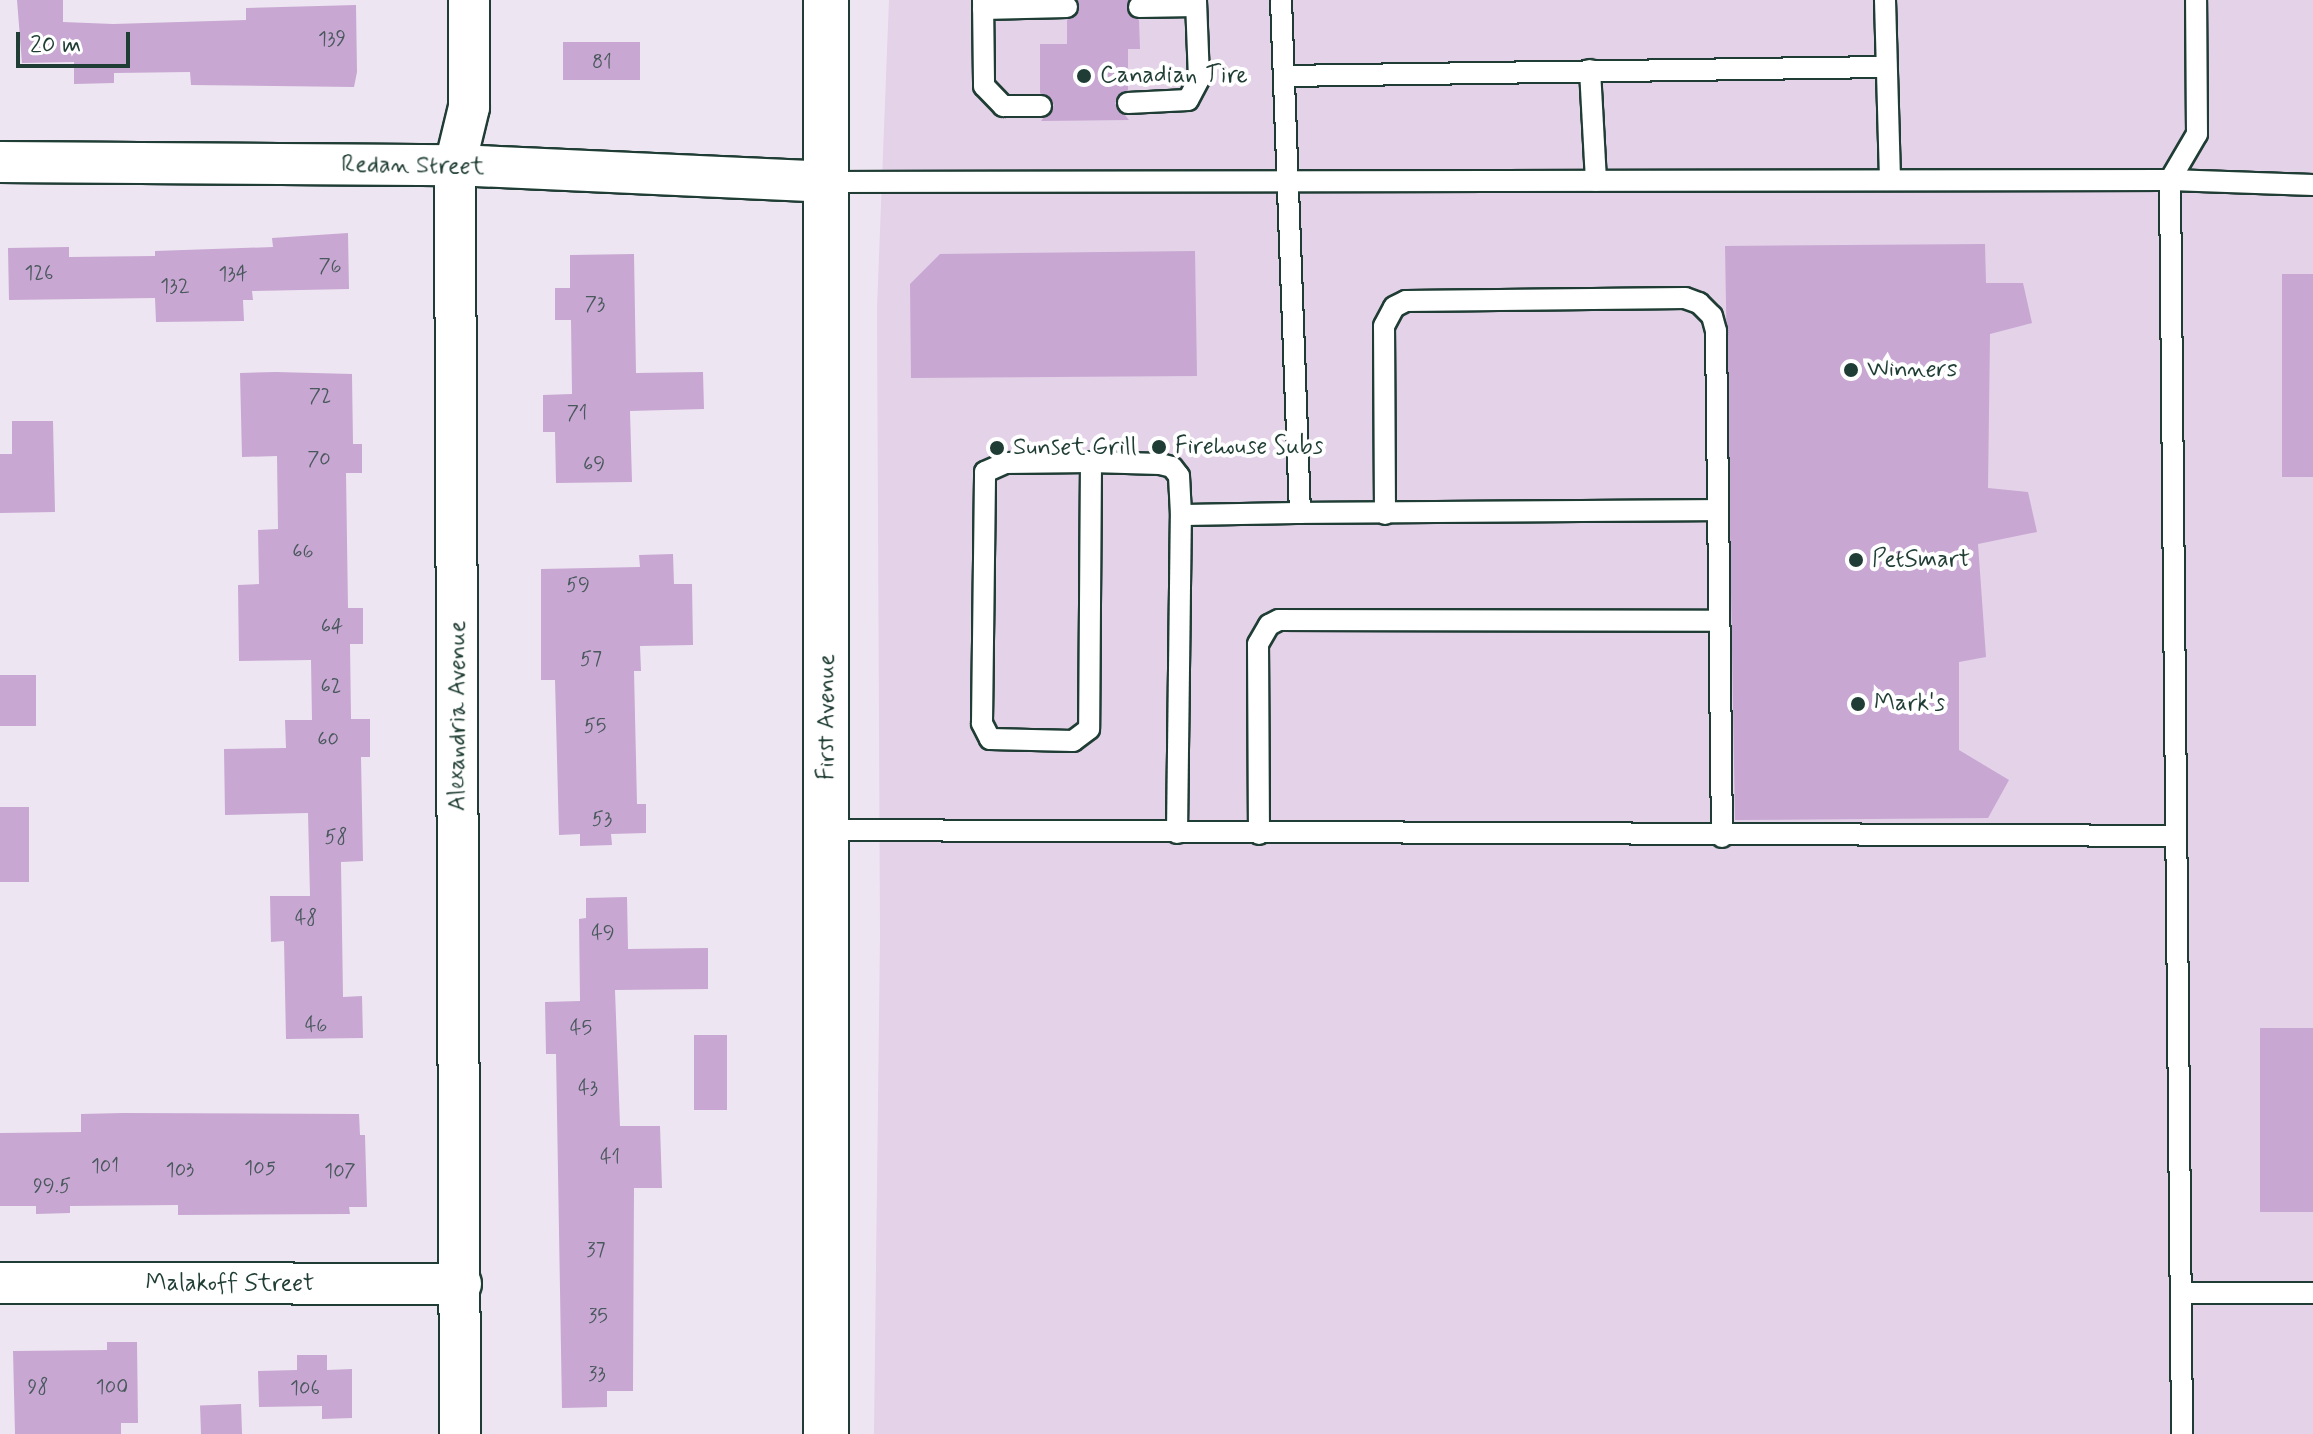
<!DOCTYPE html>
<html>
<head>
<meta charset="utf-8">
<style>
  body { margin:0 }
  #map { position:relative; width:2313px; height:1434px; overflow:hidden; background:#eee5f2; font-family:Mynerve,sans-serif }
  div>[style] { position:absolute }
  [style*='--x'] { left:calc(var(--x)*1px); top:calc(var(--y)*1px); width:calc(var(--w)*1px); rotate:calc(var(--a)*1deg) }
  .built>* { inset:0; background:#e3d2e8 }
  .building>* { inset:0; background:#c8a7d2; transform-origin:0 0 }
  .roads { filter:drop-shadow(2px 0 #1f3d34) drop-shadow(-2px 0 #1f3d34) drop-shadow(0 2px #1f3d34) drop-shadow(0 -2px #1f3d34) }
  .service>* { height:20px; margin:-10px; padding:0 10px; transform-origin:10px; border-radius:10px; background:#fff }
  .minor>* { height:40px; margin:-20px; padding:0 20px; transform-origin:20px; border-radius:20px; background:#fff }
  .secondary>* { height:44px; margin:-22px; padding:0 22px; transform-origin:22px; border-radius:22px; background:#fff }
  .dots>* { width:22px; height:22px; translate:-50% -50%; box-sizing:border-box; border:4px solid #fff; border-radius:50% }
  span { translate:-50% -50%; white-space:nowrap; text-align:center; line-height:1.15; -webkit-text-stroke:8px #fff; paint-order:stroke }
  .number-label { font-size:20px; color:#49585c }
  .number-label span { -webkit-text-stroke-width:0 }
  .poi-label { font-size:24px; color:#1f3d34 }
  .left { translate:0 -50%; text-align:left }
  .street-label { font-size:24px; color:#1f3d34 }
  .scale { position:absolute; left:16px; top:32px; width:114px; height:36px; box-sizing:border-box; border:4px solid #1f3d34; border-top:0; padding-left:10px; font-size:24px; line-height:28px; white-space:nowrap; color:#1f3d34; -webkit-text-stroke:6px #fff; paint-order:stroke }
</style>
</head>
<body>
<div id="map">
  <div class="built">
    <div style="clip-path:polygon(889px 0,2313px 0,2313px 1434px,874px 1434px,880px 936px,877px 308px)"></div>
  </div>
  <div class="building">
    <div style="clip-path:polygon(17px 0,63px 0,63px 22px,113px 24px,246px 20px,246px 8px,356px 5px,357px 72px,354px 87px,191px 85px,190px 72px,114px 73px,114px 83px,74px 84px,74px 62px,22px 63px)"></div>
    <div style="clip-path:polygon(1078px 0,1128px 0,1128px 13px,1139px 20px,1140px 49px,1128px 49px,1128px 90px,1115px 103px,1129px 120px,1041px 121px,1054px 105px,1040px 93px,1040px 44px,1067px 44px,1067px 20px,1079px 12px)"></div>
    <div style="left:640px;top:42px;width:38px;height:77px;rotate:90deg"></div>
    <div style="clip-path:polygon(348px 233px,349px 289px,252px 291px,253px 300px,243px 300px,244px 321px,156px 322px,155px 298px,9px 300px,8px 248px,69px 247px,69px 257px,155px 256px,155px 251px,273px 247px,272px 238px)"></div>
    <div style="clip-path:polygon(1985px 244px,1986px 283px,2023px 283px,2032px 323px,1990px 334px,1988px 488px,2028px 492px,2037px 532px,1978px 544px,1986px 657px,1959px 662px,1959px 750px,2009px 780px,1988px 818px,1735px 820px,1725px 246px)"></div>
    <div style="clip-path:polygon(1195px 251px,1197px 376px,911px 378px,910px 284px,940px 254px)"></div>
    <div style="clip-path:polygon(634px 254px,636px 373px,703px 372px,704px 409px,630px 411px,632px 482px,556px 483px,555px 432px,543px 432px,543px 395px,572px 394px,571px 320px,555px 320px,555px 288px,570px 288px,570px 255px)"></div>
    <div style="left:2282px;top:274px;width:31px;height:203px"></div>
    <div style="clip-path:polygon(276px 372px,352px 374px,353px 444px,362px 444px,362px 473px,346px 473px,348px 608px,363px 608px,363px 644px,350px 644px,351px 719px,370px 719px,370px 757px,361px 757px,363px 861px,341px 862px,343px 997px,362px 996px,363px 1038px,286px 1039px,284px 941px,271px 942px,270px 896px,310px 896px,308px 813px,225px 815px,224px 749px,286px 748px,285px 720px,312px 720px,311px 660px,239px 661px,238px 585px,259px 584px,258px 530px,278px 529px,277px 456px,242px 457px,240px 373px)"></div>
    <div style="clip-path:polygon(12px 421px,53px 421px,55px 512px,0 513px,0 454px,12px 454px)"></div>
    <div style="clip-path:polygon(673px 554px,674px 584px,692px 584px,693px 645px,640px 646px,641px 671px,634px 671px,637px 804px,646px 804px,646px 833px,611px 834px,612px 845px,580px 846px,580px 834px,559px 835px,555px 680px,541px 680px,541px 569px,640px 567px,639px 555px)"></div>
    <div style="left:0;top:675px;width:36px;height:51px"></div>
    <div style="left:0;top:807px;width:29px;height:75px"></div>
    <div style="clip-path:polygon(627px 897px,628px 949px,708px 948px,708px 989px,615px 990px,620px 1126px,660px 1126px,662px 1188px,634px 1188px,633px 1391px,607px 1391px,607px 1407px,562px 1408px,556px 1054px,546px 1054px,545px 1002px,580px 1001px,579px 919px,586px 918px,586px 898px)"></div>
    <div style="left:2313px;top:1028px;width:184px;height:53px;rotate:90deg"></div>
    <div style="left:694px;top:1035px;width:33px;height:75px"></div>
    <div style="clip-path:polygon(123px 1113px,359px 1114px,360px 1135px,365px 1135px,367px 1207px,349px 1207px,350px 1214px,178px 1215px,178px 1205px,70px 1206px,70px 1213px,36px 1214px,36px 1206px,0 1206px,0 1133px,81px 1132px,81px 1114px)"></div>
    <div style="clip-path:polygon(107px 1342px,137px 1342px,138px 1423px,121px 1423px,121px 1434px,15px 1434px,13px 1351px,107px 1350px)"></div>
    <div style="clip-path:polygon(297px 1355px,327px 1355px,327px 1370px,352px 1369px,352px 1418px,322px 1419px,322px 1406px,259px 1407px,258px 1371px,297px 1370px)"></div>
    <div style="left:241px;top:1404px;width:30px;height:41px;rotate:88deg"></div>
  </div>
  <div class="roads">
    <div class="service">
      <div style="--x:983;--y:0;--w:86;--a:89.3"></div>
      <div style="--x:984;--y:86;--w:28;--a:46"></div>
      <div style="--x:1003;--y:106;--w:38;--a:0"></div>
      <div style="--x:1281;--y:0;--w:513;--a:87.88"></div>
      <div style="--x:1300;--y:513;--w:417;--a:-0.4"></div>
      <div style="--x:1885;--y:0;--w:180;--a:88.4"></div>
      <div style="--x:1139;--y:7;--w:57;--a:-1"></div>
      <div style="--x:983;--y:9;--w:84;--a:-1.4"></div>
      <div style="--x:1590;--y:70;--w:111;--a:86.9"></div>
      <div style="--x:1284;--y:76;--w:601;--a:-0.86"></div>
      <div style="--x:1128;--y:103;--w:60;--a:-2.9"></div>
      <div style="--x:1188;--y:100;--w:24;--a:-62"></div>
      <div style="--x:1199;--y:79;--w:79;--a:-92.2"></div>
      <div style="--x:2170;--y:180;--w:53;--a:-59.6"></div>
      <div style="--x:2197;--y:134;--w:134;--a:-90.4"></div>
      <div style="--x:2170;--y:180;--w:143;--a:2"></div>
      <div style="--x:826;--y:182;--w:1344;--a:-0.09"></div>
      <div style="--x:2170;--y:180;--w:1254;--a:89.45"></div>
      <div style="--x:1091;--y:462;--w:267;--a:90.4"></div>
      <div style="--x:1089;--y:729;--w:20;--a:143"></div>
      <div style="--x:1073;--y:741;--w:83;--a:-178.6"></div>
      <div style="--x:990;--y:739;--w:18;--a:-117"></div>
      <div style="--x:982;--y:723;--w:251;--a:-89.3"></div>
      <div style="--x:985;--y:472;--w:22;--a:-24"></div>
      <div style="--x:1005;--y:463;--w:86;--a:-0.7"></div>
      <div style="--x:1091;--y:462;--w:69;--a:1.7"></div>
      <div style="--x:1160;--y:464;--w:12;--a:14"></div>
      <div style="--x:1172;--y:467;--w:11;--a:52"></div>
      <div style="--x:1179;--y:476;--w:39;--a:87"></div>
      <div style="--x:1385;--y:514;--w:188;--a:-90.3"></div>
      <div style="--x:1384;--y:326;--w:21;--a:-62"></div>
      <div style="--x:1394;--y:307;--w:13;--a:-27"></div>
      <div style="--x:1406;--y:301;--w:279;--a:-0.6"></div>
      <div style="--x:1685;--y:298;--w:15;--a:20"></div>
      <div style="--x:1699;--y:303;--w:18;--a:45"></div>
      <div style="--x:1712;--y:316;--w:16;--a:75"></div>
      <div style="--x:1716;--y:331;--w:506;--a:89.32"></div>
      <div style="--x:827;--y:830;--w:1349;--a:0.25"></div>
      <div style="--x:1177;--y:833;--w:318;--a:-89.3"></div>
      <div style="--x:1181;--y:515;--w:119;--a:-1"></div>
      <div style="--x:1259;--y:834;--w:190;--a:-90.3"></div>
      <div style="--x:1258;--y:644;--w:22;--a:-60"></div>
      <div style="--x:1269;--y:625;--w:11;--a:-27"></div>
      <div style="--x:1279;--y:620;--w:439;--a:0.1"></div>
      <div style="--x:2181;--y:1293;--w:132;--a:0"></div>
    </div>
    <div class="minor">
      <div style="--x:0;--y:162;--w:455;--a:0.4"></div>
      <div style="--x:455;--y:165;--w:371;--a:2.6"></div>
      <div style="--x:0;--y:1283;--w:461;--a:0.1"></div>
      <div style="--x:460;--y:1434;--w:1269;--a:-90.23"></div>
      <div style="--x:455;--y:165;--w:60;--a:-76.4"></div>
      <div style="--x:469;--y:107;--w:107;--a:-90"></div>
    </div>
    <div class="secondary">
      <div style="--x:826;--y:1434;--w:1434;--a:-90"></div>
    </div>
  </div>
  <div class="dots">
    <div style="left:1084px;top:76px;background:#1f3d34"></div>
    <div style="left:1851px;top:370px;background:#1f3d34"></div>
    <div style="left:1159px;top:447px;background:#1f3d34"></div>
    <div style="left:997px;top:448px;background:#1f3d34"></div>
    <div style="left:1856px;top:560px;background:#1f3d34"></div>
    <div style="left:1858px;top:704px;background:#1f3d34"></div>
  </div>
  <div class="number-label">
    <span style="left:332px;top:39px">139</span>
    <span style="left:602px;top:62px">81</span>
    <span style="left:330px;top:266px">76</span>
    <span style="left:39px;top:273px">126</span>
    <span style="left:233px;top:274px">134</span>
    <span style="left:175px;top:286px">132</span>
    <span style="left:595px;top:304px">73</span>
    <span style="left:320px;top:396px">72</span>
    <span style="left:577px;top:413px">71</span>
    <span style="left:319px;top:459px">70</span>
    <span style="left:594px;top:464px">69</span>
    <span style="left:303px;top:551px">66</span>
    <span style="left:578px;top:585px">59</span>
    <span style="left:332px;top:626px">64</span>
    <span style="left:591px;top:659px">57</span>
    <span style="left:331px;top:686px">62</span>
    <span style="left:595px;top:726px">55</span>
    <span style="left:328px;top:739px">60</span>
    <span style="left:602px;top:819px">53</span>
    <span style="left:336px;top:837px">58</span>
    <span style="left:306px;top:918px">48</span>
    <span style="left:603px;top:933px">49</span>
    <span style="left:316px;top:1025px">46</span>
    <span style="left:581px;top:1028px">45</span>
    <span style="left:588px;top:1088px">43</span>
    <span style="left:610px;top:1157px">41</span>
    <span style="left:105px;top:1166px">101</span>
    <span style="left:260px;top:1168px">105</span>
    <span style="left:180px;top:1170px">103</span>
    <span style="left:340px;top:1171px">107</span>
    <span style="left:52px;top:1186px">99.5</span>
    <span style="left:596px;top:1250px">37</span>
    <span style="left:598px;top:1316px">35</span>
    <span style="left:597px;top:1374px">33</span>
    <span style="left:38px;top:1387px">98</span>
    <span style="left:112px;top:1387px">100</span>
    <span style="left:305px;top:1388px">106</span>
  </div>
  <div class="poi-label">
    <span class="left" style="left:1100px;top:76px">Canadian Tire</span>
    <span class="left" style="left:1867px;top:370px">Winners</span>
    <span class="left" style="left:1175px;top:447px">Firehouse Subs</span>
    <span class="left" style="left:1013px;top:448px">Sunset Grill</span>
    <span class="left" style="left:1872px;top:560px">PetSmart</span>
    <span class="left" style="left:1874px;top:704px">Mark's</span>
  </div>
  <div class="street-label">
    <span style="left:413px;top:166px;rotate:1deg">Redan Street</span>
    <span style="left:458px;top:716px;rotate:-90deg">Alexandria Avenue</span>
    <span style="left:827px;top:717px;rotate:-90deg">First Avenue</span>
    <span style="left:230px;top:1284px">Malakoff Street</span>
  </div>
  <div class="scale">20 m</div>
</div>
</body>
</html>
